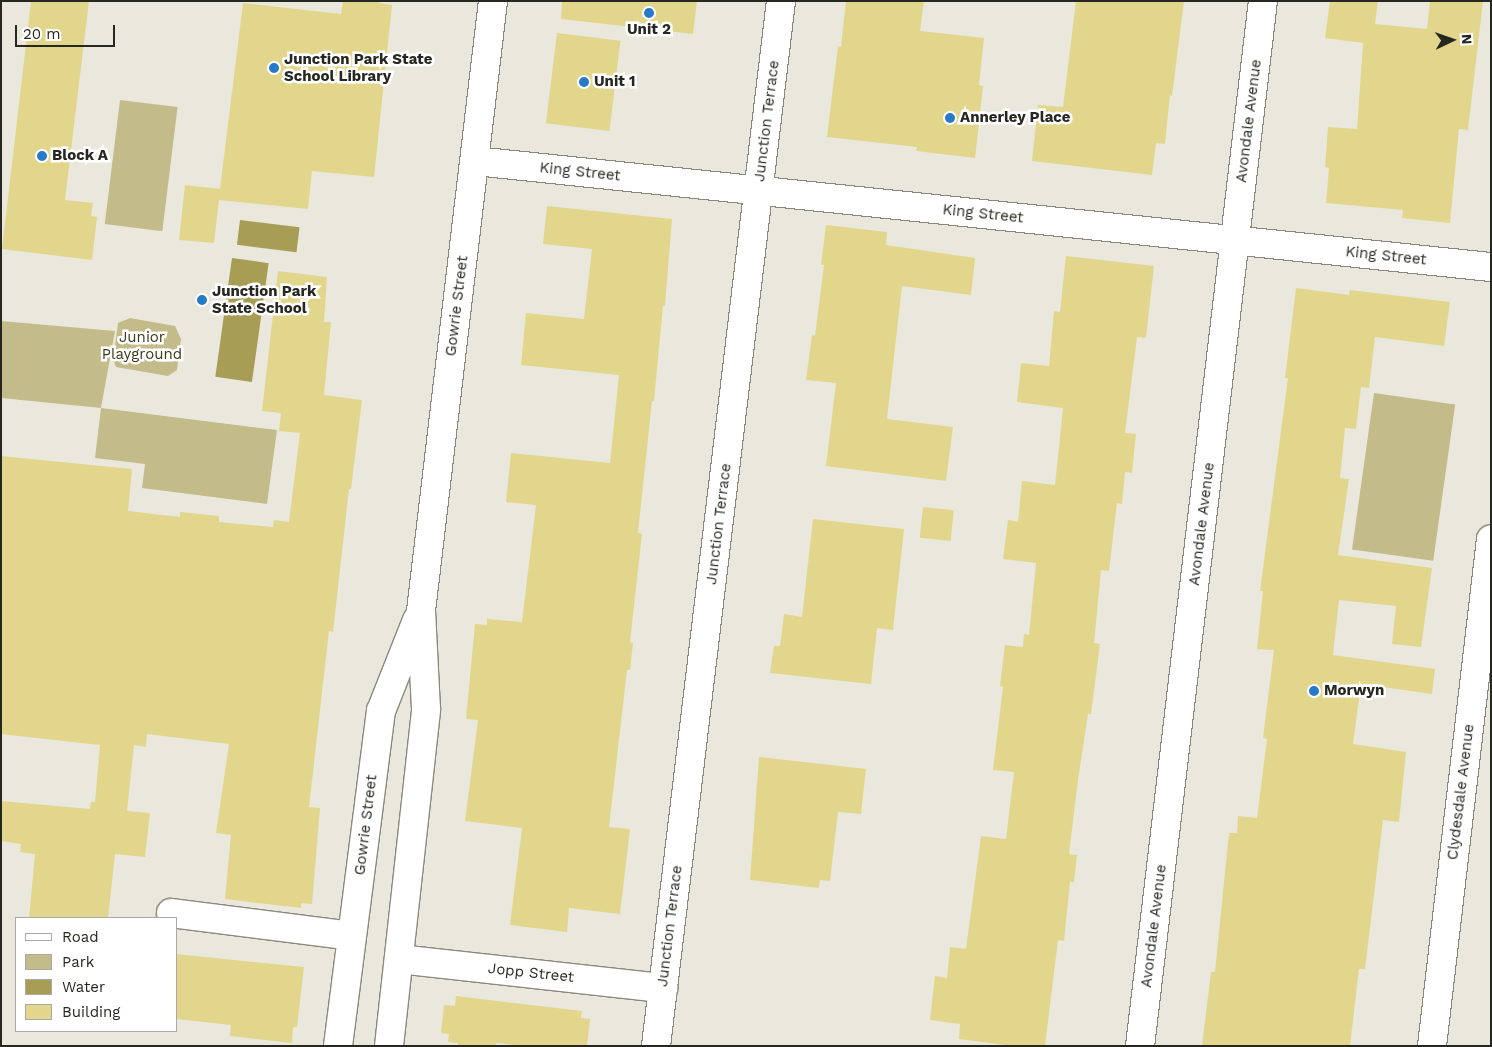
<!DOCTYPE html>
<html>
<head>
<meta charset="utf-8">
<style>
  body { margin:0 }
  #map { position:relative; width:1492px; height:1047px; overflow:hidden; background:#eae8dd; font-family:"Work Sans",sans-serif }
  div>[style] { position:absolute }
  [style*='--x'] { left:calc(var(--x)*1px); top:calc(var(--y)*1px); width:calc(var(--w)*1px); rotate:calc(var(--a)*1deg) }
  .green>* { inset:0; background:#c3bc8a; transform-origin:0 0 }
  .water>* { inset:0; background:#a79d54; transform-origin:0 0 }
  .building>* { inset:0; background:#e1d68c; transform-origin:0 0 }
  .roads { filter:drop-shadow(1px 0 #8a887e) drop-shadow(-1px 0 #8a887e) drop-shadow(0 1px #8a887e) drop-shadow(0 -1px #8a887e) }
  .minor>* { height:28px; margin:-14px; padding:0 14px; transform-origin:14px; border-radius:14px; background:#fff }
  .dots>* { width:14px; height:14px; translate:-50% -50%; box-sizing:border-box; border:2px solid #fff; border-radius:50% }
  span { translate:-50% -50%; white-space:nowrap; text-align:center; line-height:1.15; -webkit-text-stroke:5px #fff; paint-order:stroke }
  .poi-label { font-size:15px; color:#272722; font-weight:700 }
  .left { translate:0 -50%; text-align:left }
  .street-label { font-size:15px; color:#272722 }
  .park-label { font-size:15px; color:#3c3717 }
  .frame { position:absolute; inset:0; border:2px solid #272722; pointer-events:none }
  .legend { position:absolute; left:15px; top:917px; width:162px; height:115px; box-sizing:border-box; background:#fff; border:1px solid #a9a9a7; margin:0; padding:6px 9px; list-style:none; font-size:15px; color:#272722 }
  .legend li { display:flex; align-items:center; gap:10px; height:25px }
  .legend b { width:25px; border:1px solid #a9a9a7 }
  .north { position:absolute; left:1427px; top:15px; width:50px; height:50px; -webkit-text-stroke:4px #fff; paint-order:stroke; rotate:87deg; font-size:14px; font-weight:700; line-height:20px; text-align:center; color:#272722 }
  .north::after { content:''; display:block; margin:auto; width:18px; height:22px; background:#272722; clip-path:polygon(50% 0,100% 100%,50% 72%,0 100%) }
  .scale { position:absolute; left:15px; top:25px; width:100px; height:22px; box-sizing:border-box; border:2px solid #272722; border-top:0; padding-left:6px; font-size:15px; line-height:18px; white-space:nowrap; color:#272722; -webkit-text-stroke:4px #fff; paint-order:stroke }
</style>
</head>
<body>
<div id="map">
  <div class="green">
    <div style="left:120px;top:100px;width:58px;height:125px;rotate:7deg"></div>
    <div style="clip-path:polygon(130px 318px,175px 326px,181px 339px,177px 370px,168px 376px,116px 367px,113px 360px,118px 323px)"></div>
    <div style="clip-path:polygon(1px 321px,115px 331px,101px 408px,277px 430px,267px 504px,142px 488px,145px 464px,95px 458px,101px 408px,1px 398px)"></div>
    <div style="left:1374px;top:393px;width:82px;height:158px;rotate:8deg"></div>
  </div>
  <div class="water">
    <div style="left:240px;top:220px;width:60px;height:25px;rotate:7deg"></div>
    <div style="left:232px;top:258px;width:37px;height:120px;rotate:8deg"></div>
  </div>
  <div class="building">
    <div style="clip-path:polygon(31px 1px,89px 1px,65px 200px,93px 203px,91px 216px,97px 217px,92px 260px,2px 249px)"></div>
    <div style="clip-path:polygon(343px 1px,380px 1px,379px 3px,392px 5px,374px 177px,312px 171px,308px 209px,219px 200px,214px 243px,179px 240px,185px 185px,220px 189px,243px 3px,341px 14px)"></div>
    <div style="clip-path:polygon(562px 1px,697px 1px,693px 34px,561px 19px)"></div>
    <div style="clip-path:polygon(846px 1px,924px 1px,920px 31px,984px 38px,979px 85px,983px 86px,975px 158px,916px 151px,917px 147px,827px 137px,838px 46px,841px 47px)"></div>
    <div style="clip-path:polygon(1076px 1px,1184px 1px,1172px 96px,1170px 95px,1165px 144px,1156px 143px,1152px 175px,1032px 161px,1038px 105px,1063px 107px)"></div>
    <div style="clip-path:polygon(1330px 1px,1378px 1px,1375px 24px,1427px 29px,1430px 1px,1483px 1px,1468px 130px,1459px 129px,1450px 223px,1402px 218px,1403px 210px,1326px 203px,1329px 168px,1325px 167px,1328px 127px,1357px 129px,1363px 43px,1325px 38px)"></div>
    <div style="left:557px;top:33px;width:64px;height:91px;rotate:7deg"></div>
    <div style="clip-path:polygon(547px 206px,672px 219px,665px 306px,663px 306px,654px 401px,652px 401px,638px 533px,642px 534px,630px 642px,633px 643px,630px 670px,627px 670px,609px 827px,630px 829px,620px 914px,569px 908px,567px 932px,510px 925px,522px 828px,465px 821px,478px 720px,466px 719px,475px 624px,487px 625px,487px 619px,522px 622px,536px 505px,506px 502px,511px 453px,610px 463px,619px 375px,521px 365px,526px 313px,584px 319px,592px 249px,543px 244px)"></div>
    <div style="clip-path:polygon(826px 225px,887px 232px,886px 245px,975px 258px,971px 295px,902px 286px,887px 419px,953px 427px,946px 481px,826px 466px,836px 383px,806px 380px,812px 335px,815px 336px,824px 265px,821px 265px)"></div>
    <div style="clip-path:polygon(1066px 256px,1154px 266px,1146px 338px,1137px 337px,1125px 433px,1136px 434px,1132px 473px,1125px 472px,1122px 504px,1117px 503px,1109px 571px,1101px 570px,1094px 643px,1100px 644px,1091px 714px,1088px 714px,1078px 780px,1069px 854px,1077px 855px,1074px 882px,1070px 882px,1064px 941px,1058px 940px,1045px 1046px,1013px 1046px,959px 1039px,960px 1024px,930px 1020px,935px 976px,947px 978px,950px 947px,966px 949px,981px 836px,1006px 839px,1014px 772px,993px 770px,1003px 687px,1000px 686px,1005px 645px,1023px 647px,1024px 634px,1029px 635px,1036px 563px,1003px 559px,1008px 520px,1018px 522px,1022px 481px,1055px 485px,1063px 408px,1017px 402px,1021px 363px,1049px 366px,1054px 311px,1060px 312px)"></div>
    <div style="clip-path:polygon(278px 271px,327px 277px,324px 322px,331px 322px,324px 395px,362px 400px,351px 489px,349px 489px,333px 632px,329px 631px,309px 807px,320px 808px,312px 904px,301px 903px,301px 908px,225px 899px,231px 835px,216px 833px,229px 744px,147px 734px,146px 747px,134px 745px,127px 811px,150px 813px,145px 857px,115px 854px,108px 918px,29px 918px,35px 854px,20px 852px,21px 844px,1px 841px,1px 801px,90px 809px,91px 802px,95px 802px,100px 745px,1px 734px,1px 456px,132px 469px,128px 511px,180px 517px,180px 512px,219px 516px,219px 522px,273px 527px,274px 520px,289px 522px,300px 433px,279px 431px,281px 413px,262px 411px)"></div>
    <div style="clip-path:polygon(1296px 288px,1349px 295px,1350px 290px,1450px 302px,1444px 346px,1375px 337px,1369px 388px,1361px 387px,1356px 429px,1345px 428px,1340px 478px,1349px 479px,1338px 555px,1432px 568px,1421px 647px,1392px 644px,1396px 606px,1339px 600px,1333px 655px,1435px 669px,1432px 694px,1361px 684px,1353px 744px,1406px 752px,1399px 822px,1383px 820px,1365px 969px,1359px 969px,1350px 1046px,1202px 1046px,1211px 972px,1215px 972px,1229px 833px,1237px 833px,1238px 816px,1257px 818px,1267px 739px,1263px 738px,1274px 650px,1257px 649px,1263px 591px,1260px 591px,1288px 378px,1285px 378px)"></div>
    <div style="left:923px;top:507px;width:31px;height:31px;rotate:6deg"></div>
    <div style="clip-path:polygon(813px 519px,904px 529px,893px 630px,877px 628px,871px 684px,770px 673px,774px 646px,780px 646px,784px 614px,802px 617px)"></div>
    <div style="clip-path:polygon(759px 757px,866px 769px,861px 814px,838px 812px,830px 881px,820px 880px,819px 888px,750px 880px)"></div>
    <div style="clip-path:polygon(176px 954px,304px 967px,297px 1027px,293px 1027px,292px 1043px,230px 1036px,231px 1025px,176px 1019px)"></div>
    <div style="clip-path:polygon(456px 996px,582px 1011px,581px 1018px,590px 1019px,587px 1046px,525px 1046px,496px 1043px,496px 1046px,458px 1046px,458px 1043px,448px 1042px,449px 1034px,441px 1033px,444px 1005px,455px 1006px)"></div>
  </div>
  <div class="roads">
    <div class="minor">
      <div style="--x:475;--y:161;--w:1022;--a:5.96"></div>
      <div style="--x:171;--y:913;--w:182;--a:7.2"></div>
      <div style="--x:399;--y:959;--w:266;--a:6.3"></div>
      <div style="--x:338;--y:1046;--w:338;--a:-82.7"></div>
      <div style="--x:381;--y:711;--w:98;--a:-68.4"></div>
      <div style="--x:389;--y:1046;--w:339;--a:-83.7"></div>
      <div style="--x:426;--y:709;--w:98;--a:-92.9"></div>
      <div style="--x:421;--y:611;--w:614;--a:-83.27"></div>
      <div style="--x:656;--y:1046;--w:1052;--a:-83.18"></div>
      <div style="--x:1140;--y:1046;--w:1052;--a:-83.29"></div>
      <div style="--x:1432;--y:1046;--w:510;--a:-83.36"></div>
    </div>
  </div>
  <div class="dots">
    <div style="left:649px;top:13px;background:#267ac8"></div>
    <div style="left:274px;top:68px;background:#267ac8"></div>
    <div style="left:584px;top:82px;background:#267ac8"></div>
    <div style="left:950px;top:118px;background:#267ac8"></div>
    <div style="left:42px;top:156px;background:#267ac8"></div>
    <div style="left:202px;top:300px;background:#267ac8"></div>
    <div style="left:1314px;top:691px;background:#267ac8"></div>
  </div>
  <div class="poi-label">
    <span style="left:649px;top:30px">Unit 2</span>
    <span class="left" style="left:284px;top:68px">Junction Park State<br>School Library</span>
    <span class="left" style="left:594px;top:82px">Unit 1</span>
    <span class="left" style="left:960px;top:118px">Annerley Place</span>
    <span class="left" style="left:52px;top:156px">Block A</span>
    <span class="left" style="left:212px;top:300px">Junction Park<br>State School</span>
    <span class="left" style="left:1324px;top:691px">Morwyn</span>
  </div>
  <div class="street-label">
    <span style="left:767px;top:121px;rotate:-83deg">Junction Terrace</span>
    <span style="left:1249px;top:121px;rotate:-83deg">Avondale Avenue</span>
    <span style="left:580px;top:172px;rotate:6deg">King Street</span>
    <span style="left:983px;top:214px;rotate:6deg">King Street</span>
    <span style="left:1386px;top:256px;rotate:6deg">King Street</span>
    <span style="left:457px;top:306px;rotate:-83deg">Gowrie Street</span>
    <span style="left:719px;top:524px;rotate:-83deg">Junction Terrace</span>
    <span style="left:1202px;top:524px;rotate:-83deg">Avondale Avenue</span>
    <span style="left:1461px;top:792px;rotate:-83deg">Clydesdale Avenue</span>
    <span style="left:366px;top:825px;rotate:-83deg">Gowrie Street</span>
    <span style="left:670px;top:926px;rotate:-83deg">Junction Terrace</span>
    <span style="left:1154px;top:926px;rotate:-83deg">Avondale Avenue</span>
    <span style="left:531px;top:973px;rotate:6deg">Jopp Street</span>
  </div>
  <div class="park-label">
    <span style="left:142px;top:346px">Junior<br>Playground</span>
  </div>
  <div class="frame"></div>
  <ul class="legend">
  <li><b style="height:6px;background:#fff"></b>Road</li>
  <li><b style="height:14px;background:#c3bc8a"></b>Park</li>
  <li><b style="height:14px;background:#a79d54"></b>Water</li>
  <li><b style="height:14px;background:#e1d68c"></b>Building</li>
  </ul>
  <div class="north">N</div>
  <div class="scale">20 m</div>
</div>
</body>
</html>
